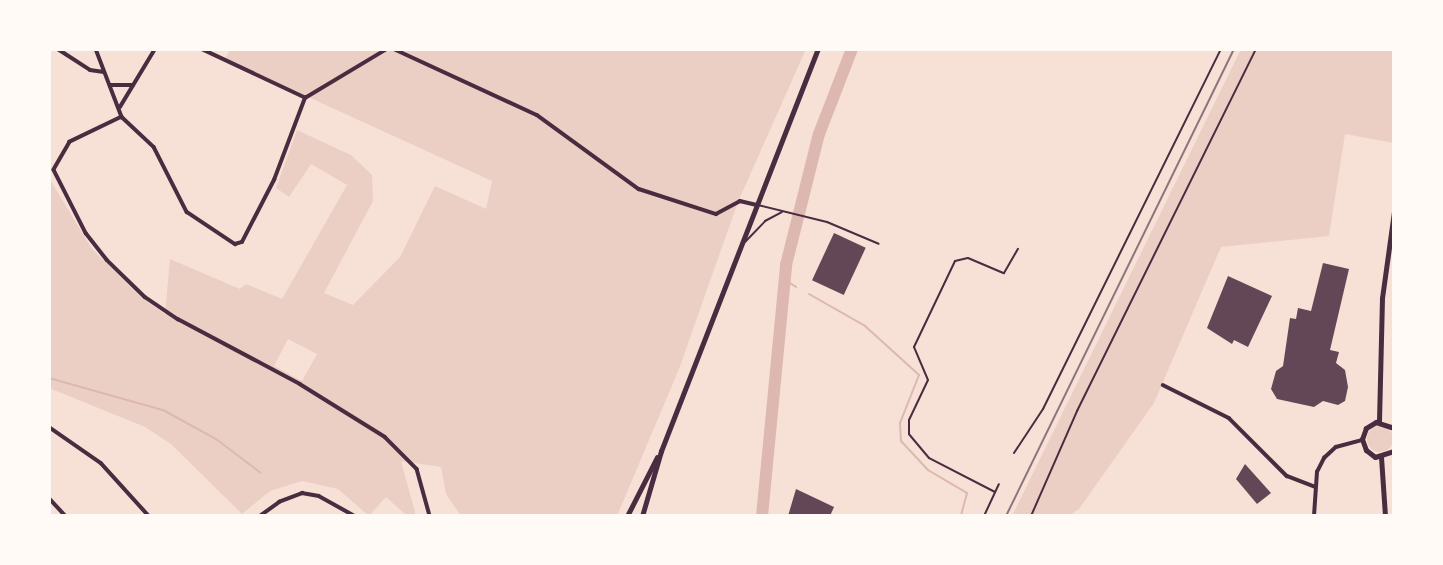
<!DOCTYPE html>
<html>
<head>
<meta charset="utf-8">
<style>
  body { margin:0 }
  #map { position:relative; width:1443px; height:565px; overflow:hidden; background:#f7e1d7; font-family:"PT Sans Narrow",sans-serif }
  div>[style] { position:absolute }
  [style*='--x'] { left:calc(var(--x)*1px); top:calc(var(--y)*1px); width:calc(var(--w)*1px); rotate:calc(var(--a)*1deg) }
  .green>* { inset:0; background:#ebcfc5 }
  .round { border-radius:50% }
  .stream>* { height:2px; margin:-1px; padding:0 1px; transform-origin:1px; border-radius:1px; background:#dcb8b0 }
  .river>* { height:12px; margin:-6px; padding:0 6px; transform-origin:6px; border-radius:6px; background:#dcb8b0 }
  .building>* { inset:0; background:#644757; transform-origin:0 0 }
  .path>* { height:2px; margin:-1px; padding:0 1px; transform-origin:1px; border-radius:1px; background:#4a2c40 }
  .service>* { height:2px; margin:-1px; padding:0 1px; transform-origin:1px; border-radius:1px; background:#4a2c40 }
  .minor>* { height:3.5px; margin:-1.75px; padding:0 1.75px; transform-origin:1.75px; border-radius:1.75px; background:#4a2c40 }
  .tertiary>* { height:3.5px; margin:-1.75px; padding:0 1.75px; transform-origin:1.75px; border-radius:1.75px; background:#4a2c40 }
  .primary>* { height:5px; margin:-2.5px; padding:0 2.5px; transform-origin:2.5px; border-radius:2.5px; background:#4a2c40 }
  .rail>* { height:2px; margin:-1px; padding:0 1px; transform-origin:1px; border-radius:1px; background:#8f747c }
  span { translate:-50% -50%; white-space:nowrap; text-align:center; line-height:1.15; -webkit-text-stroke:6px #fffaf5; paint-order:stroke }
  .frame { position:absolute; inset:0; border:51px solid #fffaf5; pointer-events:none }
</style>
</head>
<body>
<div id="map">
  <div class="green">
    <div style="clip-path:polygon(evenodd,230px 49px,806px 49px,738px 202px,679px 369px,617px 516px,461px 516px,446px 494px,441px 467px,401px 461px,416px 516px,407px 516px,386px 497px,369px 516px,338px 489px,302px 481px,270px 491px,242px 514px,171px 444px,145px 427px,49px 388px,49px 178px,92px 249px,143px 299px,165px 314px,170px 259px,240px 289px,246px 284px,282px 299px,347px 185px,311px 164px,289px 197px,276px 188px,297px 130px,351px 155px,372px 175px,373px 201px,324px 293px,353px 305px,400px 257px,435px 186px,486px 209px,492px 181px,225px 59px,230px 49px,288px 339px,317px 354px,302px 381px,274px 366px,288px 339px)"></div>
    <div style="clip-path:polygon(1241px 49px,1394px 49px,1394px 143px,1345px 134px,1329px 236px,1221px 247px,1154px 403px,1079px 509px,1069px 516px,1012px 516px)"></div>
    <div class="round" style="left:1367px;top:426px;width:26px;height:26px"></div>
  </div>
  <div class="stream">
    <div style="--x:785;--y:280;--w:13;--a:32"></div>
    <div style="--x:809;--y:294;--w:64;--a:29.7"></div>
    <div style="--x:865;--y:326;--w:73;--a:42.2"></div>
    <div style="--x:919;--y:375;--w:52;--a:111.6"></div>
    <div style="--x:900;--y:423;--w:18;--a:87"></div>
    <div style="--x:901;--y:441;--w:40;--a:47"></div>
    <div style="--x:928;--y:470;--w:45;--a:30.5"></div>
    <div style="--x:967;--y:493;--w:24;--a:105"></div>
    <div style="--x:49;--y:378;--w:118;--a:15.7"></div>
    <div style="--x:163;--y:410;--w:60;--a:28.7"></div>
    <div style="--x:216;--y:439;--w:56;--a:37.1"></div>
  </div>
  <div class="river">
    <div style="--x:762;--y:516;--w:252;--a:-84.5"></div>
    <div style="--x:786;--y:265;--w:135;--a:-75.9"></div>
    <div style="--x:819;--y:134;--w:91;--a:-68.8"></div>
  </div>
  <div class="building">
    <div style="left:834px;top:233px;width:35px;height:52px;rotate:25deg"></div>
    <div style="clip-path:polygon(1323px 263px,1349px 269px,1330px 350px,1339px 352px,1336px 363px,1345px 370px,1348px 387px,1345px 401px,1338px 405px,1323px 401px,1314px 407px,1277px 399px,1271px 389px,1276px 371px,1283px 366px,1290px 318px,1296px 319px,1298px 308px,1311px 311px)"></div>
    <div style="clip-path:polygon(1228px 276px,1272px 296px,1248px 347px,1234px 340px,1232px 344px,1207px 328px)"></div>
    <div style="clip-path:polygon(1245px 464px,1271px 493px,1257px 504px,1236px 479px)"></div>
    <div style="clip-path:polygon(796px 489px,834px 507px,830px 516px,788px 516px)"></div>
  </div>
  <div class="path">
    <div style="--x:1031;--y:516;--w:115;--a:-66.3"></div>
    <div style="--x:1077;--y:411;--w:404;--a:-63.7"></div>
  </div>
  <div class="service">
    <div style="--x:758;--y:205;--w:71;--a:13.8"></div>
    <div style="--x:827;--y:222;--w:56;--a:22.9"></div>
    <div style="--x:745;--y:242;--w:29;--a:-46"></div>
    <div style="--x:765;--y:221;--w:19;--a:-28"></div>
    <div style="--x:1014;--y:453;--w:53;--a:-56.6"></div>
    <div style="--x:1043;--y:409;--w:402;--a:-63.7"></div>
    <div style="--x:995;--y:492;--w:74;--a:-152.7"></div>
    <div style="--x:929;--y:458;--w:31;--a:-130"></div>
    <div style="--x:909;--y:434;--w:14;--a:-90"></div>
    <div style="--x:909;--y:420;--w:44;--a:-64.6"></div>
    <div style="--x:928;--y:380;--w:36;--a:-113"></div>
    <div style="--x:914;--y:347;--w:95;--a:-64.5"></div>
    <div style="--x:955;--y:261;--w:13;--a:-13"></div>
    <div style="--x:968;--y:258;--w:39;--a:23"></div>
    <div style="--x:1004;--y:273;--w:28;--a:-60"></div>
    <div style="--x:984;--y:516;--w:35;--a:-65"></div>
  </div>
  <div class="minor">
    <div style="--x:58;--y:49;--w:38;--a:33"></div>
    <div style="--x:90;--y:70;--w:14;--a:8"></div>
    <div style="--x:96;--y:49;--w:73;--a:69.1"></div>
    <div style="--x:394;--y:49;--w:157;--a:24.8"></div>
    <div style="--x:537;--y:115;--w:126;--a:36"></div>
    <div style="--x:639;--y:189;--w:81;--a:18"></div>
    <div style="--x:716;--y:214;--w:27;--a:-28"></div>
    <div style="--x:740;--y:201;--w:17;--a:13"></div>
    <div style="--x:111;--y:85;--w:22;--a:0"></div>
    <div style="--x:305;--y:98;--w:96;--a:-30.9"></div>
    <div style="--x:120;--y:107;--w:68;--a:-58.9"></div>
    <div style="--x:122;--y:117;--w:58;--a:154.3"></div>
    <div style="--x:70;--y:142;--w:32;--a:120"></div>
    <div style="--x:54;--y:170;--w:71;--a:63.1"></div>
    <div style="--x:86;--y:233;--w:34;--a:52"></div>
    <div style="--x:107;--y:260;--w:53;--a:44.2"></div>
    <div style="--x:145;--y:297;--w:40;--a:34"></div>
    <div style="--x:178;--y:319;--w:138;--a:28"></div>
    <div style="--x:300;--y:384;--w:100;--a:31.9"></div>
    <div style="--x:385;--y:437;--w:45;--a:45"></div>
    <div style="--x:417;--y:469;--w:49;--a:74.5"></div>
    <div style="--x:122;--y:117;--w:44;--a:43.2"></div>
    <div style="--x:154;--y:147;--w:73;--a:63.1"></div>
    <div style="--x:187;--y:212;--w:58;--a:33.7"></div>
    <div style="--x:235;--y:244;--w:7;--a:-16"></div>
    <div style="--x:242;--y:242;--w:70;--a:-62.7"></div>
    <div style="--x:274;--y:180;--w:88;--a:-69.3"></div>
    <div style="--x:305;--y:98;--w:115;--a:-154.8"></div>
    <div style="--x:1163;--y:385;--w:74;--a:26.6"></div>
    <div style="--x:1229;--y:418;--w:82;--a:45"></div>
    <div style="--x:1287;--y:476;--w:30;--a:21"></div>
    <div style="--x:49;--y:427;--w:63;--a:34.7"></div>
    <div style="--x:101;--y:463;--w:72;--a:47.8"></div>
    <div style="--x:49;--y:498;--w:25;--a:47"></div>
    <div style="--x:1314;--y:516;--w:44;--a:-86.1"></div>
    <div style="--x:1317;--y:472;--w:16;--a:-63"></div>
    <div style="--x:1324;--y:458;--w:16;--a:-43"></div>
    <div style="--x:1336;--y:447;--w:27;--a:-15"></div>
  </div>
  <div class="tertiary">
    <div style="--x:260;--y:516;--w:24;--a:-36"></div>
    <div style="--x:279;--y:502;--w:25;--a:-21"></div>
    <div style="--x:302;--y:493;--w:17;--a:10"></div>
    <div style="--x:319;--y:496;--w:41;--a:29.1"></div>
  </div>
  <div class="primary">
    <div style="--x:1379;--y:421;--w:123;--a:-88.6"></div>
    <div style="--x:1382;--y:298;--w:88;--a:-82.1"></div>
    <div style="--x:1394;--y:428;--w:19;--a:-162"></div>
    <div style="--x:1376;--y:422;--w:12;--a:149"></div>
    <div style="--x:1366;--y:428;--w:12;--a:110"></div>
    <div style="--x:1362;--y:439;--w:12;--a:70"></div>
    <div style="--x:1366;--y:450;--w:11;--a:38"></div>
    <div style="--x:1375;--y:457;--w:20;--a:-18"></div>
    <div style="--x:1381;--y:457;--w:59;--a:86.1"></div>
    <div style="--x:627;--y:516;--w:66;--a:-63"></div>
    <div style="--x:642;--y:516;--w:68;--a:-73.7"></div>
    <div style="--x:661;--y:451;--w:432;--a:-68.7"></div>
  </div>
  <div class="rail">
    <div style="--x:1006;--y:516;--w:520;--a:-63.98"></div>
  </div>
  <div class="frame"></div>
</div>
</body>
</html>
